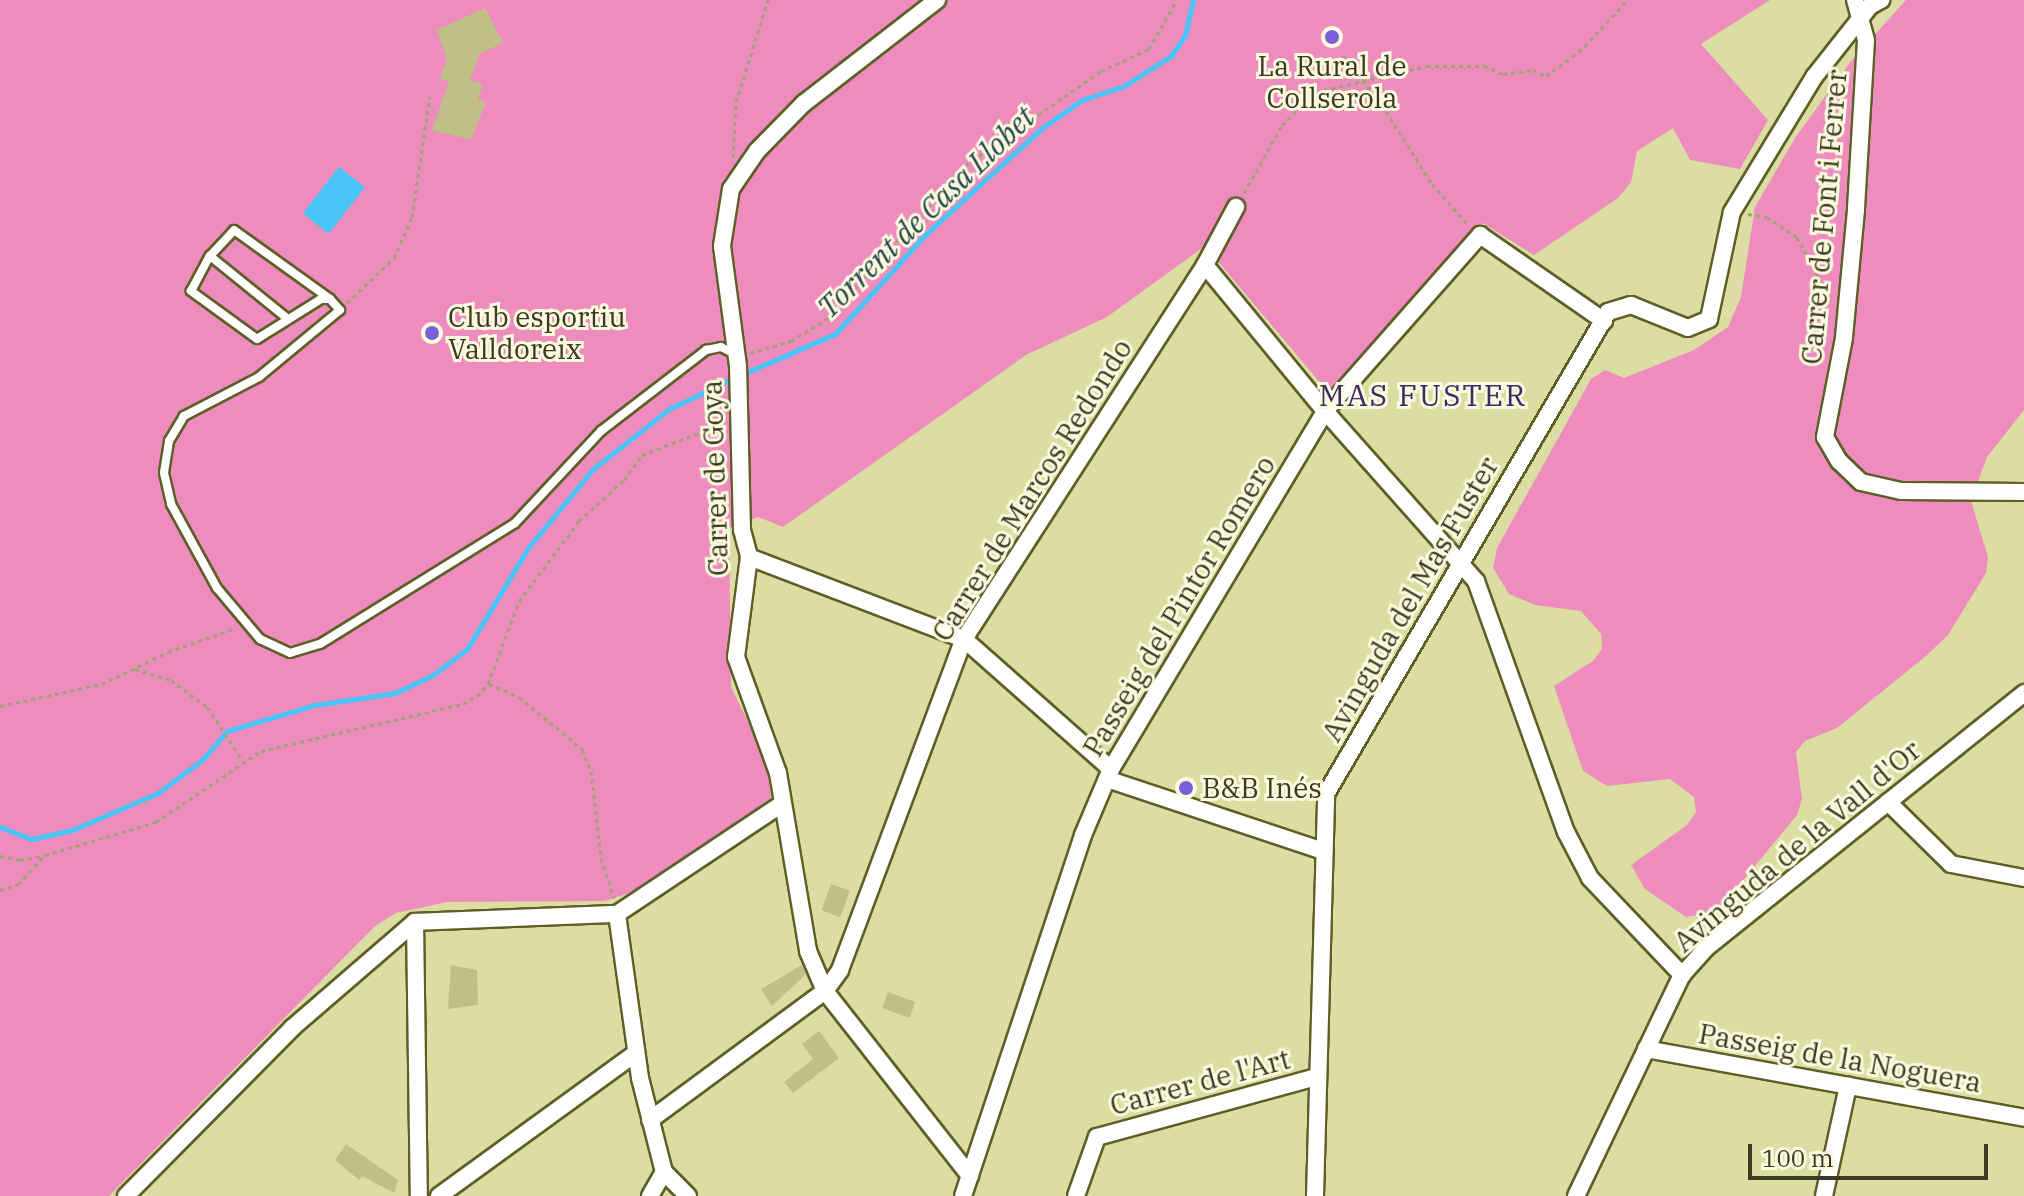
<!DOCTYPE html>
<html>
<head>
<meta charset="utf-8">
<style>
  body { margin:0 }
  #map { position:relative; width:2024px; height:1196px; overflow:hidden; background:#dbdda2; font-family:"IBM Plex Serif",serif }
  div>[style] { position:absolute }
  [style*='--x'] { left:calc(var(--x)*1px); top:calc(var(--y)*1px); width:calc(var(--w)*1px); rotate:calc(var(--a)*1deg) }
  .green>* { inset:0; background:#ee8cbe }
  .water>* { inset:0; background:#48c4f6; transform-origin:0 0 }
  .stream>* { height:5px; margin:-2.5px; padding:0 2.5px; transform-origin:2.5px; border-radius:2.5px; background:#48c4f6 }
  .building>* { inset:0; background:#bfc087; transform-origin:0 0 }
  .path>* { height:3px; margin-top:-1.5px; transform-origin:0; background:repeating-linear-gradient(90deg,#a1a274 0 4px,transparent 0 8px) }
  .roads { filter:drop-shadow(2px 0 #5e5e26) drop-shadow(-2px 0 #5e5e26) drop-shadow(0 2px #5e5e26) drop-shadow(0 -2px #5e5e26) }
  .service>* { height:8px; margin:-4px; padding:0 4px; transform-origin:4px; border-radius:4px; background:#fff }
  .minor>* { height:16px; margin:-8px; padding:0 8px; transform-origin:8px; border-radius:8px; background:#fff }
  .dots>* { width:22px; height:22px; translate:-50% -50%; box-sizing:border-box; border:4px solid #fafbde; border-radius:50% }
  span { translate:-50% -50%; white-space:nowrap; text-align:center; line-height:1.15; -webkit-text-stroke:6px #fafbde; paint-order:stroke }
  .poi-label { font-size:28px; color:#3a3a22 }
  .left { translate:0 -50%; text-align:left }
  .street-label { font-size:28px; color:#3a3a22 }
  .water-label { font-size:30px; color:#28434f; font-style:italic }
  .neighbourhood-label { font-size:30px; color:#372c67; letter-spacing:2px }
  .scale { position:absolute; left:1748px; top:1144px; width:240px; height:36px; box-sizing:border-box; border:4px solid #3a3a22; border-top:0; padding-left:10px; font-size:24px; line-height:28px; white-space:nowrap; color:#3a3a22; -webkit-text-stroke:6px #fafbde; paint-order:stroke }
</style>
</head>
<body>
<div id="map">
  <div class="green">
    <div style="clip-path:polygon(0 0,1770px 0,1701px 44px,1768px 120px,1740px 169px,1690px 160px,1673px 128px,1637px 151px,1631px 182px,1618px 198px,1534px 255px,1483px 223px,1328px 392px,1205px 246px,1107px 317px,1026px 355px,783px 527px,758px 517px,729px 528px,731px 687px,770px 767px,771px 804px,633px 892px,605px 901px,447px 902px,396px 913px,375px 926px,109px 1196px,0 1196px)"></div>
    <div style="clip-path:polygon(1906px 0,2024px 0,2024px 410px,1987px 457px,1971px 501px,1988px 557px,1986px 573px,1948px 635px,1926px 656px,1837px 728px,1805px 741px,1796px 752px,1802px 799px,1797px 815px,1717px 912px,1686px 917px,1645px 889px,1631px 865px,1687px 825px,1696px 812px,1694px 797px,1670px 779px,1607px 786px,1583px 771px,1554px 686px,1593px 661px,1602px 649px,1601px 634px,1581px 611px,1535px 605px,1509px 594px,1493px 568px,1497px 548px,1591px 379px,1605px 370px,1624px 378px,1694px 350px,1728px 327px,1741px 297px,1755px 207px,1795px 138px,1851px 61px)"></div>
  </div>
  <div class="water">
    <div style="left:339px;top:167px;width:33px;height:59px;rotate:38deg"></div>
  </div>
  <div class="stream">
    <div style="--x:743;--y:374;--w:100;--a:-23.5"></div>
    <div style="--x:835;--y:334;--w:135;--a:-47.7"></div>
    <div style="--x:926;--y:234;--w:157;--a:-42.4"></div>
    <div style="--x:1042;--y:128;--w:49;--a:-35"></div>
    <div style="--x:1082;--y:100;--w:44;--a:-18.4"></div>
    <div style="--x:1124;--y:86;--w:56;--a:-32.6"></div>
    <div style="--x:1171;--y:56;--w:25;--a:-56"></div>
    <div style="--x:1185;--y:35;--w:36;--a:-77"></div>
    <div style="--x:0;--y:827;--w:34;--a:21"></div>
    <div style="--x:32;--y:839;--w:41;--a:-12.7"></div>
    <div style="--x:72;--y:830;--w:94;--a:-23.3"></div>
    <div style="--x:158;--y:793;--w:55;--a:-36.9"></div>
    <div style="--x:202;--y:760;--w:38;--a:-49"></div>
    <div style="--x:227;--y:731;--w:92;--a:-16.5"></div>
    <div style="--x:315;--y:705;--w:81;--a:-8.5"></div>
    <div style="--x:395;--y:693;--w:42;--a:-25.3"></div>
    <div style="--x:433;--y:675;--w:43;--a:-37.4"></div>
    <div style="--x:467;--y:649;--w:118;--a:-58.9"></div>
    <div style="--x:528;--y:548;--w:102;--a:-50.6"></div>
    <div style="--x:593;--y:469;--w:97;--a:-38.3"></div>
    <div style="--x:669;--y:409;--w:72;--a:-25.5"></div>
  </div>
  <div class="building">
    <div style="clip-path:polygon(485px 8px,503px 43px,480px 53px,470px 80px,483px 84px,478px 99px,486px 102px,471px 140px,432px 130px,449px 81px,440px 79px,447px 59px,437px 30px)"></div>
    <div style="left:831px;top:884px;width:20px;height:28px;rotate:20deg"></div>
    <div style="clip-path:polygon(451px 965px,477px 970px,478px 1005px,448px 1009px)"></div>
    <div style="clip-path:polygon(802px 965px,806px 974px,772px 1006px,761px 989px)"></div>
    <div style="left:888px;top:992px;width:29px;height:17px;rotate:20deg"></div>
    <div style="clip-path:polygon(819px 1031px,839px 1058px,793px 1093px,784px 1082px,813px 1059px,802px 1044px)"></div>
    <div style="clip-path:polygon(346px 1144px,398px 1180px,394px 1193px,362px 1176px,359px 1180px,335px 1160px)"></div>
  </div>
  <div class="path">
    <div style="--x:1343;--y:55;--w:71;--a:52.5"></div>
    <div style="--x:1386;--y:111;--w:86;--a:57.8"></div>
    <div style="--x:1432;--y:184;--w:55;--a:48.7"></div>
    <div style="--x:733;--y:157;--w:55;--a:-86.9"></div>
    <div style="--x:736;--y:102;--w:107;--a:-72.6"></div>
    <div style="--x:1244;--y:193;--w:78;--a:-60.8"></div>
    <div style="--x:1282;--y:125;--w:47;--a:-44.1"></div>
    <div style="--x:1316;--y:92;--w:114;--a:-13.2"></div>
    <div style="--x:1427;--y:66;--w:57;--a:0"></div>
    <div style="--x:1484;--y:66;--w:21;--a:23"></div>
    <div style="--x:1503;--y:74;--w:30;--a:-8"></div>
    <div style="--x:1533;--y:70;--w:14;--a:25"></div>
    <div style="--x:1546;--y:76;--w:41;--a:-36"></div>
    <div style="--x:1579;--y:52;--w:71;--a:-46.7"></div>
    <div style="--x:1748;--y:214;--w:19;--a:9"></div>
    <div style="--x:1767;--y:217;--w:36;--a:34"></div>
    <div style="--x:1797;--y:237;--w:72;--a:62"></div>
    <div style="--x:347;--y:303;--w:65;--a:-43.8"></div>
    <div style="--x:394;--y:258;--w:45;--a:-66.3"></div>
    <div style="--x:412;--y:217;--w:122;--a:-81.5"></div>
    <div style="--x:750;--y:353;--w:43;--a:-16.3"></div>
    <div style="--x:791;--y:341;--w:42;--a:-31.4"></div>
    <div style="--x:827;--y:319;--w:207;--a:-47.9"></div>
    <div style="--x:966;--y:165;--w:165;--a:-34.8"></div>
    <div style="--x:1101;--y:71;--w:53;--a:-24.6"></div>
    <div style="--x:1149;--y:49;--w:56;--a:-60.3"></div>
    <div style="--x:135;--y:669;--w:38;--a:17"></div>
    <div style="--x:171;--y:680;--w:45;--a:36.9"></div>
    <div style="--x:207;--y:707;--w:61;--a:56.3"></div>
    <div style="--x:489;--y:684;--w:33;--a:23"></div>
    <div style="--x:519;--y:697;--w:82;--a:39.5"></div>
    <div style="--x:582;--y:749;--w:24;--a:68"></div>
    <div style="--x:591;--y:771;--w:88;--a:83.4"></div>
    <div style="--x:601;--y:858;--w:42;--a:72"></div>
    <div style="--x:0;--y:706;--w:104;--a:-12.2"></div>
    <div style="--x:102;--y:684;--w:73;--a:-25.9"></div>
    <div style="--x:168;--y:652;--w:71;--a:-19.7"></div>
    <div style="--x:0;--y:856;--w:20;--a:11"></div>
    <div style="--x:20;--y:860;--w:25;--a:-11"></div>
    <div style="--x:45;--y:855;--w:116;--a:-16.6"></div>
    <div style="--x:156;--y:822;--w:127;--a:-34.1"></div>
    <div style="--x:261;--y:751;--w:207;--a:-13.1"></div>
    <div style="--x:463;--y:704;--w:16;--a:-30"></div>
    <div style="--x:477;--y:696;--w:16;--a:-47"></div>
    <div style="--x:488;--y:684;--w:89;--a:-69.5"></div>
    <div style="--x:519;--y:601;--w:100;--a:-53.1"></div>
    <div style="--x:579;--y:521;--w:61;--a:-42.3"></div>
    <div style="--x:624;--y:480;--w:31;--a:-54"></div>
    <div style="--x:642;--y:455;--w:89;--a:-21.1"></div>
    <div style="--x:0;--y:890;--w:19;--a:-18"></div>
    <div style="--x:18;--y:884;--w:40;--a:-47"></div>
  </div>
  <div class="roads">
    <div class="service">
      <div style="--x:210;--y:256;--w:100;--a:38.9"></div>
      <div style="--x:330;--y:299;--w:9;--a:180"></div>
      <div style="--x:321;--y:299;--w:75;--a:148"></div>
      <div style="--x:257;--y:339;--w:82;--a:-144"></div>
      <div style="--x:191;--y:291;--w:40;--a:-62"></div>
      <div style="--x:210;--y:256;--w:35;--a:-47"></div>
      <div style="--x:234;--y:230;--w:118;--a:35.7"></div>
      <div style="--x:330;--y:299;--w:15;--a:48"></div>
      <div style="--x:340;--y:310;--w:105;--a:140.4"></div>
      <div style="--x:259;--y:377;--w:85;--a:152.5"></div>
      <div style="--x:184;--y:416;--w:29;--a:121"></div>
      <div style="--x:169;--y:441;--w:32;--a:99"></div>
      <div style="--x:164;--y:473;--w:32;--a:77"></div>
      <div style="--x:171;--y:504;--w:96;--a:61.3"></div>
      <div style="--x:217;--y:588;--w:67;--a:49.9"></div>
      <div style="--x:260;--y:639;--w:33;--a:25"></div>
      <div style="--x:290;--y:653;--w:31;--a:-17"></div>
      <div style="--x:320;--y:644;--w:229;--a:-31.8"></div>
      <div style="--x:515;--y:523;--w:126;--a:-46.9"></div>
      <div style="--x:601;--y:431;--w:133;--a:-37.6"></div>
      <div style="--x:706;--y:350;--w:15;--a:-11"></div>
      <div style="--x:721;--y:347;--w:16;--a:27"></div>
    </div>
    <div class="minor">
      <div style="--x:937;--y:0;--w:168;--a:142.2"></div>
      <div style="--x:804;--y:103;--w:67;--a:134.4"></div>
      <div style="--x:757;--y:151;--w:46;--a:124.4"></div>
      <div style="--x:731;--y:189;--w:58;--a:99"></div>
      <div style="--x:722;--y:246;--w:121;--a:82.4"></div>
      <div style="--x:738;--y:366;--w:164;--a:88.6"></div>
      <div style="--x:742;--y:530;--w:28;--a:75"></div>
      <div style="--x:749;--y:557;--w:101;--a:97.4"></div>
      <div style="--x:736;--y:657;--w:123;--a:70.1"></div>
      <div style="--x:778;--y:773;--w:181;--a:80.4"></div>
      <div style="--x:808;--y:951;--w:43;--a:67"></div>
      <div style="--x:825;--y:991;--w:235;--a:51.9"></div>
      <div style="--x:1855;--y:0;--w:41;--a:74.6"></div>
      <div style="--x:1866;--y:40;--w:170;--a:93.4"></div>
      <div style="--x:1856;--y:210;--w:129;--a:95.4"></div>
      <div style="--x:1844;--y:338;--w:101;--a:100.9"></div>
      <div style="--x:1825;--y:437;--w:28;--a:60"></div>
      <div style="--x:1839;--y:461;--w:30;--a:44"></div>
      <div style="--x:1861;--y:482;--w:41;--a:12.7"></div>
      <div style="--x:1901;--y:491;--w:123;--a:0.5"></div>
      <div style="--x:1205;--y:265;--w:189;--a:50.6"></div>
      <div style="--x:1325;--y:411;--w:227;--a:48.4"></div>
      <div style="--x:1476;--y:581;--w:267;--a:70.3"></div>
      <div style="--x:1566;--y:832;--w:52;--a:62.4"></div>
      <div style="--x:1590;--y:878;--w:134;--a:46.5"></div>
      <div style="--x:749;--y:557;--w:230;--a:20.9"></div>
      <div style="--x:964;--y:639;--w:196;--a:41.5"></div>
      <div style="--x:1107;--y:779;--w:229;--a:18.4"></div>
      <div style="--x:1888;--y:802;--w:88;--a:44.5"></div>
      <div style="--x:1951;--y:864;--w:74;--a:10.9"></div>
      <div style="--x:617;--y:914;--w:166;--a:82"></div>
      <div style="--x:640;--y:1078;--w:97;--a:75.7"></div>
      <div style="--x:415;--y:922;--w:274;--a:89.2"></div>
      <div style="--x:1646;--y:1049;--w:384;--a:10.3"></div>
      <div style="--x:650;--y:1120;--w:217;--a:-36.4"></div>
      <div style="--x:825;--y:991;--w:26;--a:-54"></div>
      <div style="--x:840;--y:970;--w:353;--a:-69.5"></div>
      <div style="--x:964;--y:639;--w:445;--a:-57.2"></div>
      <div style="--x:1205;--y:265;--w:66;--a:-61.9"></div>
      <div style="--x:664;--y:1172;--w:34;--a:45"></div>
      <div style="--x:126;--y:1196;--w:236;--a:-45.3"></div>
      <div style="--x:292;--y:1028;--w:162;--a:-40.8"></div>
      <div style="--x:415;--y:922;--w:202;--a:-2.3"></div>
      <div style="--x:617;--y:914;--w:198;--a:-33.7"></div>
      <div style="--x:439;--y:1196;--w:243;--a:-36"></div>
      <div style="--x:650;--y:1196;--w:28;--a:-60"></div>
      <div style="--x:963;--y:1196;--w:380;--a:-71.6"></div>
      <div style="--x:1083;--y:835;--w:72;--a:-67"></div>
      <div style="--x:1111;--y:769;--w:417;--a:-59.1"></div>
      <div style="--x:1325;--y:411;--w:235;--a:-48.6"></div>
      <div style="--x:1480;--y:235;--w:151;--a:34.7"></div>
      <div style="--x:1076;--y:1196;--w:63;--a:-70.4"></div>
      <div style="--x:1097;--y:1137;--w:227;--a:-15.3"></div>
      <div style="--x:1315;--y:1196;--w:402;--a:-88.4"></div>
      <div style="--x:1326;--y:794;--w:558;--a:-59.67"></div>
      <div style="--x:1608;--y:312;--w:24;--a:-17"></div>
      <div style="--x:1631;--y:305;--w:61;--a:22"></div>
      <div style="--x:1688;--y:328;--w:23;--a:-23"></div>
      <div style="--x:1709;--y:319;--w:109;--a:-77.9"></div>
      <div style="--x:1732;--y:212;--w:158;--a:-58.7"></div>
      <div style="--x:1814;--y:77;--w:90;--a:-51.7"></div>
      <div style="--x:1870;--y:6;--w:13;--a:-29"></div>
      <div style="--x:1576;--y:1196;--w:245;--a:-64.4"></div>
      <div style="--x:1682;--y:975;--w:36;--a:-48"></div>
      <div style="--x:1706;--y:948;--w:408;--a:-38.7"></div>
      <div style="--x:1824;--y:1196;--w:113;--a:-77.7"></div>
    </div>
  </div>
  <div class="dots">
    <div style="left:1332px;top:37px;background:#795fda"></div>
    <div style="left:432px;top:333px;background:#795fda"></div>
    <div style="left:1186px;top:788px;background:#795fda"></div>
  </div>
  <div class="poi-label">
    <span style="left:1332px;top:82px">La Rural de<br>Collserola</span>
    <span class="left" style="left:448px;top:333px">Club esportiu<br>Valldoreix</span>
    <span class="left" style="left:1202px;top:788px">B&amp;B Inés</span>
  </div>
  <div class="street-label">
    <span style="left:1824px;top:217px;rotate:-85deg">Carrer de Font i Ferrer</span>
    <span style="left:715px;top:478px;rotate:-92deg">Carrer de Goya</span>
    <span style="left:1032px;top:490px;rotate:-58deg">Carrer de Marcos Redondo</span>
    <span style="left:1410px;top:599px;rotate:-60deg">Avinguda del Mas Fuster</span>
    <span style="left:1179px;top:606px;rotate:-59deg">Passeig del Pintor Romero</span>
    <span style="left:1797px;top:846px;rotate:-40deg">Avinguda de la Vall d'Or</span>
    <span style="left:1840px;top:1058px;rotate:10deg">Passeig de la Noguera</span>
    <span style="left:1200px;top:1082px;rotate:-15deg">Carrer de l'Art</span>
  </div>
  <div class="water-label">
    <span style="left:926px;top:212px;rotate:-44deg">Torrent de Casa Llobet</span>
  </div>
  <div class="neighbourhood-label">
    <span style="left:1423px;top:395px">MAS FUSTER</span>
  </div>
  <div class="scale">100 m</div>
</div>
</body>
</html>
